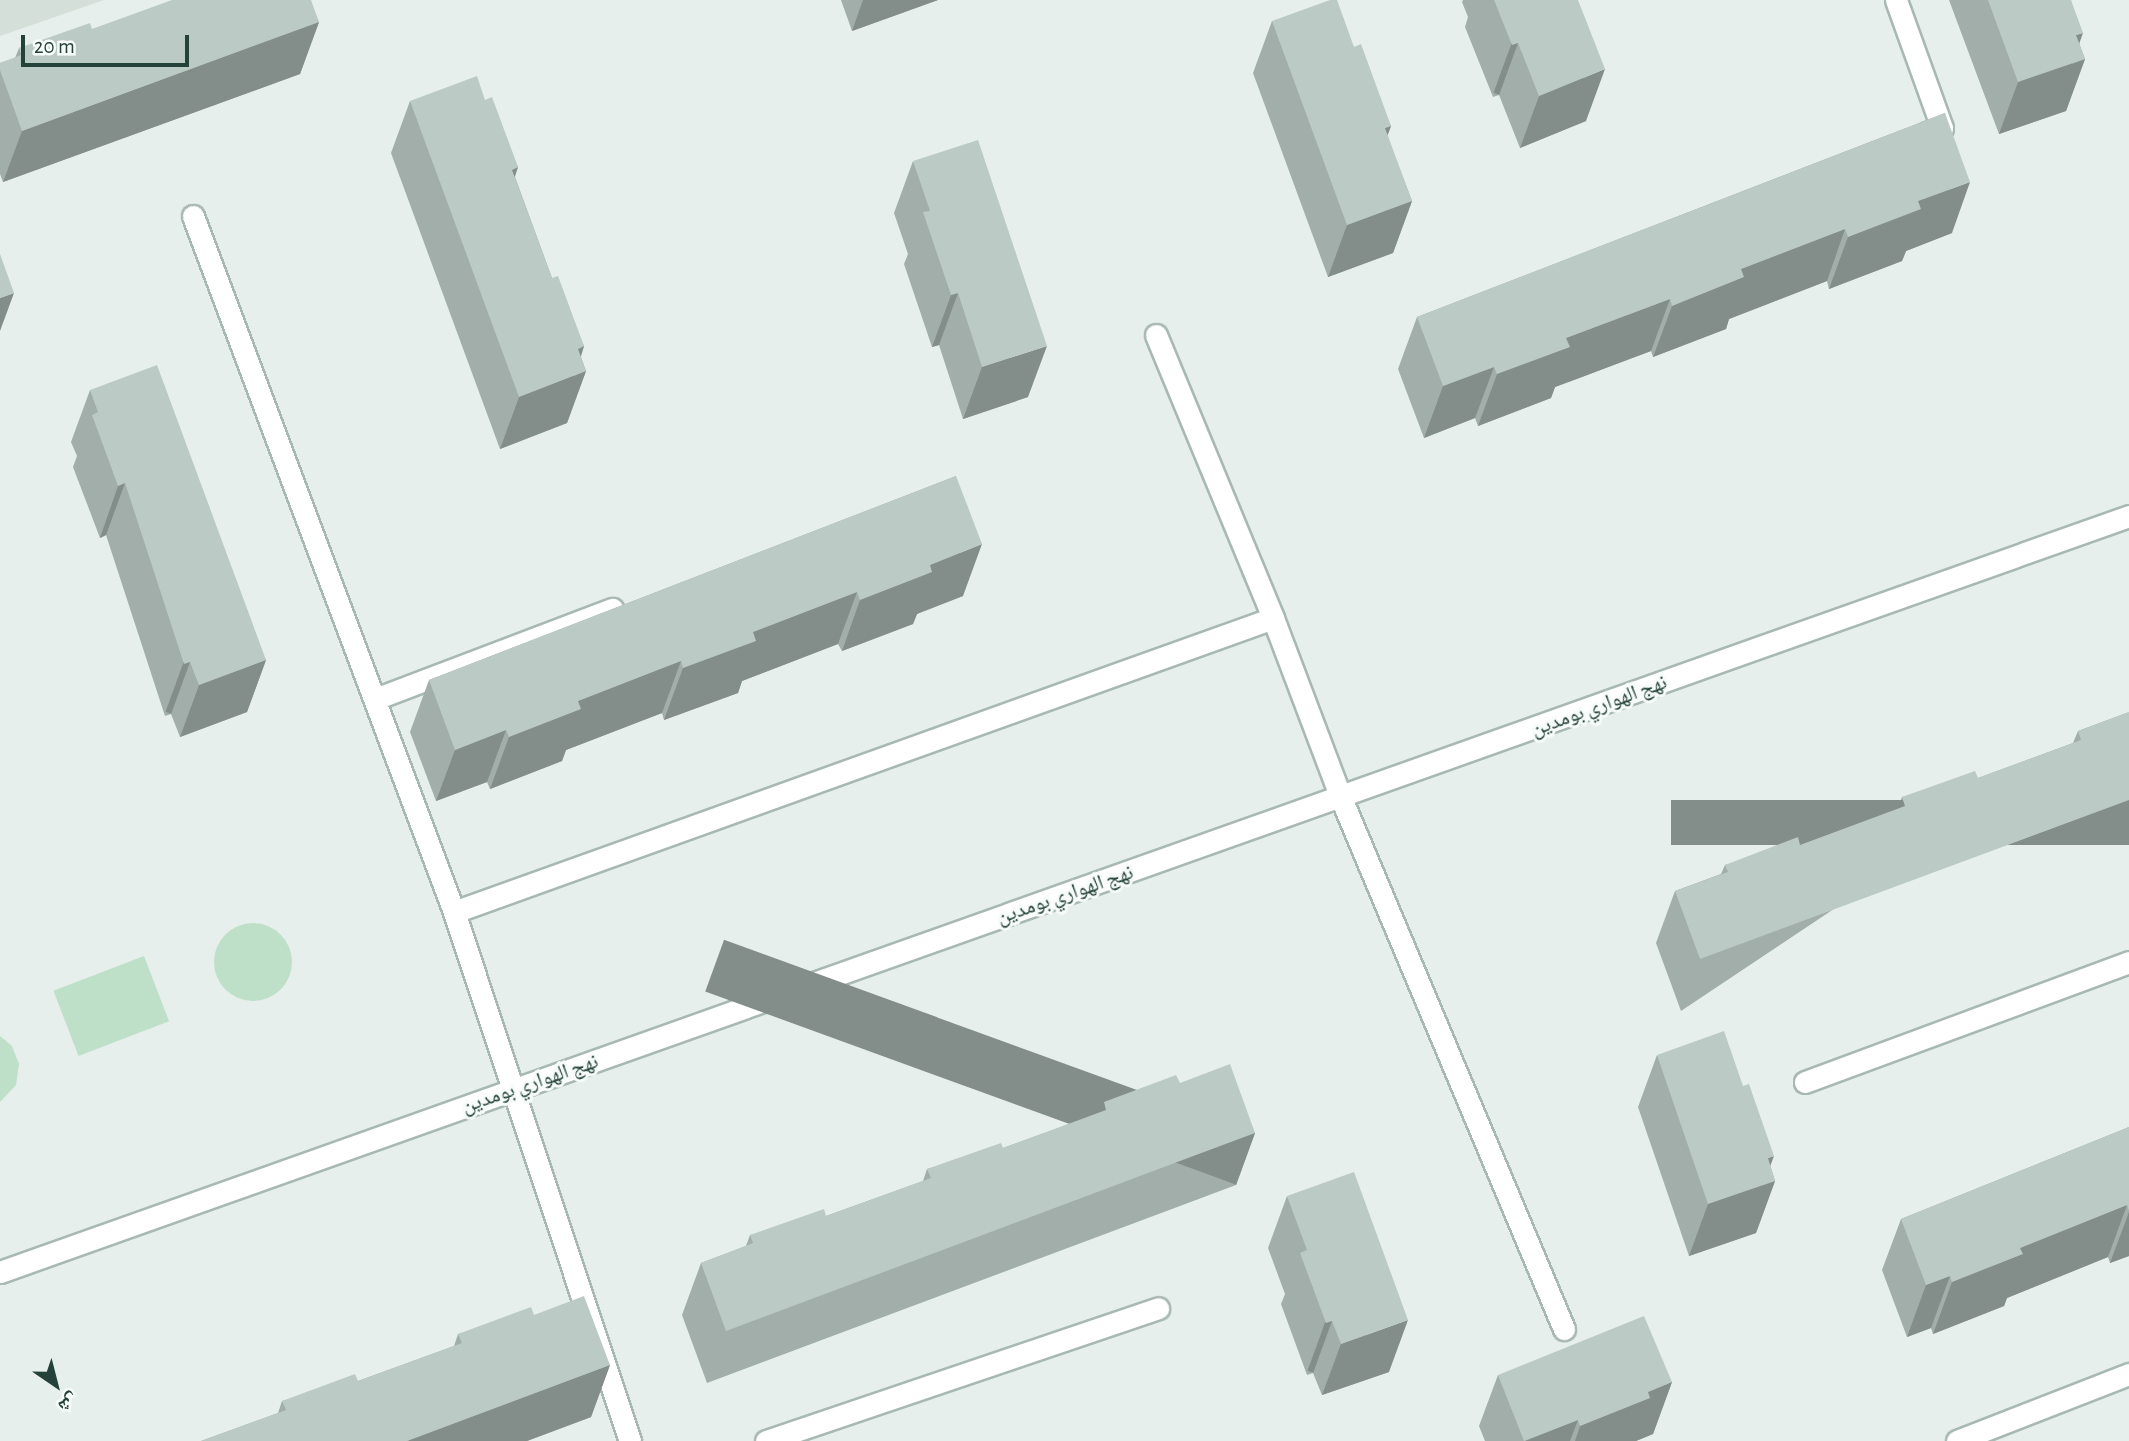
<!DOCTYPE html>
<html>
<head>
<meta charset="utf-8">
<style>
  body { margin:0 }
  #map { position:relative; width:2129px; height:1441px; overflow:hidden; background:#e6efeb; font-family:"Alegreya Sans","Noto Naskh Arabic",sans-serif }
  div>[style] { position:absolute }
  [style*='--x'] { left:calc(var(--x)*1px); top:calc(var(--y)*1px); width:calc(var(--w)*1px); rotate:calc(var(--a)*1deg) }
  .built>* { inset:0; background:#d4dfda }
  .green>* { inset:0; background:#bfe0c8; transform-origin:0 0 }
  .round { border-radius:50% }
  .roads { filter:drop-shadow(2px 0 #a8b8b2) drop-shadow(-2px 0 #a8b8b2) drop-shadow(0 2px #a8b8b2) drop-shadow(0 -2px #a8b8b2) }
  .minor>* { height:21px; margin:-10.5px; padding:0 10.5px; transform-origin:10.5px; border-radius:10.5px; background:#fff }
  .secondary>* { height:21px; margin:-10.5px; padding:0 10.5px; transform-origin:10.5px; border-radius:10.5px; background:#fff }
  .wall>* { inset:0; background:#a1aea9 }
  .shaded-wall>* { inset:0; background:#838d89; transform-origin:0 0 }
  .building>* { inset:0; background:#bbcac4 }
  span { translate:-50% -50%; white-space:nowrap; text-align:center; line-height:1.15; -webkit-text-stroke:6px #f7fbf9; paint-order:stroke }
  .street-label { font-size:21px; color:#24423a }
  .north { position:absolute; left:21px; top:1350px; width:70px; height:70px; -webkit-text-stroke:5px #f7fbf9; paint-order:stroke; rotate:145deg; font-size:19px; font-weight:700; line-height:28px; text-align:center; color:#24423a }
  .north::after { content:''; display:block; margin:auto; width:24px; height:32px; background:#24423a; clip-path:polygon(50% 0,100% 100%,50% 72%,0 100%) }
  .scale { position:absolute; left:21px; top:35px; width:168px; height:32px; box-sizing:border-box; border:4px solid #24423a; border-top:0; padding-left:9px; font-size:21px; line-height:24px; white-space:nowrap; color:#24423a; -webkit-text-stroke:5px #f7fbf9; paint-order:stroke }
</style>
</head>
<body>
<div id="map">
  <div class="built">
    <div style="clip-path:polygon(0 0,104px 0,0 36px)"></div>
  </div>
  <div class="green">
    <div class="round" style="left:214px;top:923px;width:78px;height:78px"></div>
    <div style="left:144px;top:956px;width:70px;height:97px;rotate:69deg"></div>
    <div style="clip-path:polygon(0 1036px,12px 1046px,19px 1064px,16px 1085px,0 1102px)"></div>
  </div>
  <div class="roads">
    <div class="minor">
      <div style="--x:1896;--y:0;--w:136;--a:70.2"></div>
      <div style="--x:1942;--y:128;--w:16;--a:162"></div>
      <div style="--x:193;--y:216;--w:743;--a:69.44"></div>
      <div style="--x:454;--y:912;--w:558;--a:71.6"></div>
      <div style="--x:1156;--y:335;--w:306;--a:67.5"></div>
      <div style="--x:1273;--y:618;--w:192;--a:69.3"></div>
      <div style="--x:1341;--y:798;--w:576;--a:67.22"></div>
      <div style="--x:375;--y:699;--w:254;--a:-20.8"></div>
      <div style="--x:454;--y:912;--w:870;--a:-19.75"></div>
      <div style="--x:1805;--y:1082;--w:346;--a:-20.3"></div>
      <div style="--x:766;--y:1441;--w:414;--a:-18.7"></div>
      <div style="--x:1957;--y:1441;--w:185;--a:-21.3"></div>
    </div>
    <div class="secondary">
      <div style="--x:0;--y:1272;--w:2259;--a:-19.55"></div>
    </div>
  </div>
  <div class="wall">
    <div style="clip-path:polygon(841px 0,938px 0,852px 31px)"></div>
    <div style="clip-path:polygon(1463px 0,1578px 0,1586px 121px,1520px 148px,1499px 95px,1493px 97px,1465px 27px,1468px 17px,1462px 2px)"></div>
    <div style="clip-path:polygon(1949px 0,2071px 0,2079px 43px,2085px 59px,2066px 111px,1999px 134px)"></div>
    <div style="clip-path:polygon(1272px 21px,1354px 47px,1391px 126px,1387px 136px,1412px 201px,1393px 253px,1328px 277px,1253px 73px)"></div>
    <div style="clip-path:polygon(319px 22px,300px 74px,3px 182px,0 174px,0 63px,15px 58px,19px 48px,92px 29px)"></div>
    <div style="clip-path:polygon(485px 100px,518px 167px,515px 177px,552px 278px,584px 346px,581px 357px,586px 371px,567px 423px,500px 449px,391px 153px,410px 101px)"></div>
    <div style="clip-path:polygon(1945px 113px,1952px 233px,1906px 251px,1902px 261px,1829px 289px,1827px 281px,1729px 319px,1726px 329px,1653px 357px,1651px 351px,1555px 387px,1551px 398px,1478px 426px,1475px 418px,1424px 438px,1398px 369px,1417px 317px)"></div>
    <div style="clip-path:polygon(913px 161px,1028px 397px,963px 419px,939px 345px,932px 347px,904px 264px,908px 254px,894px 213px)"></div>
    <div style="clip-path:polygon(90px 390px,266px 660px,247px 712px,180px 737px,171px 714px,165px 716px,106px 535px,100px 538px,73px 467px,77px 456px,71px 442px)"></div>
    <div style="clip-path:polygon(956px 476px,963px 596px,917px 614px,913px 624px,842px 651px,838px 644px,742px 681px,738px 693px,664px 720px,662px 713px,566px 750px,562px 761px,490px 789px,487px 782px,436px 801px,410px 732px,429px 680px)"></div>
    <div style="clip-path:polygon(2129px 712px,1681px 1011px,1656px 943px,1675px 891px,1721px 874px,1725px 865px,1800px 845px,1897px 809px,1902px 797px,1978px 778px,2073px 743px,2078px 731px)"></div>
    <div style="clip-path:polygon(1657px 1055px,1770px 1165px,1775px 1181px,1756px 1233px,1689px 1256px,1638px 1107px)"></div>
    <div style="clip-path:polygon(1180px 1083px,1255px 1133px,1236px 1185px,707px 1383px,682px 1315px,701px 1263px,746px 1246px,750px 1235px,826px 1216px,923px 1181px,927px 1169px,1003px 1148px,1100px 1113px,1104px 1102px)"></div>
    <div style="clip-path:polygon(2129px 1127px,2129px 1256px,2110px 1263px,2108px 1257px,2007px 1298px,2004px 1306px,1933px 1334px,1931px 1328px,1907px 1337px,1882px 1270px,1901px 1219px)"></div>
    <div style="clip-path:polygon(1287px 1196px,1389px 1372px,1322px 1395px,1313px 1373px,1307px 1375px,1281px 1304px,1285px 1294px,1268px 1248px)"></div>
    <div style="clip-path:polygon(534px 1315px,610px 1365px,591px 1417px,527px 1441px,201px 1441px,278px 1413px,282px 1401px,358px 1381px,454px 1346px,458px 1334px)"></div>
    <div style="clip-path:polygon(1498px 1375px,1672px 1382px,1653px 1434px,1636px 1441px,1485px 1441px,1479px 1426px)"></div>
  </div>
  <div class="shaded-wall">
    <div style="clip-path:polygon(863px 0,938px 0,852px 31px)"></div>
    <div style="clip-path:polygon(319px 22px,300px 74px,3px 182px,22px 131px)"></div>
    <div style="clip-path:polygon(2083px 33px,2072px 64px,2085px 59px,2066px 111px,1999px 134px,2018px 82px,2076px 35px)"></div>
    <div style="left:1518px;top:43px;width:55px;height:6px;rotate:110deg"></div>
    <div style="clip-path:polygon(1605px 69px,1586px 121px,1520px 148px,1539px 96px)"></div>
    <div style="clip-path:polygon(1391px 126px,1372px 178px,1385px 128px)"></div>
    <div style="clip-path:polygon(518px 167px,499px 219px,512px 170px)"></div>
    <div style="clip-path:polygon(1970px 182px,1952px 233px,1906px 251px,1902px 261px,1829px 289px,1848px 237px,1918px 201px)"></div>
    <div style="clip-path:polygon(1412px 201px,1393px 253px,1328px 277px,1347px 225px)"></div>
    <div style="clip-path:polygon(1845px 229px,1827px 281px,1729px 319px,1726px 329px,1653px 357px,1672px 306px,1741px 269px)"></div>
    <div style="clip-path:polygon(14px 293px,0 331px,0 298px)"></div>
    <div style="clip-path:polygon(958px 293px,939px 345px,932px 347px,951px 295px)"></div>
    <div style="clip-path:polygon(1670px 299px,1651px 351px,1555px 387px,1551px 398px,1478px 426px,1497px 374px,1566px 338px)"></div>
    <div style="clip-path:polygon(584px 346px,574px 376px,586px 371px,567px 423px,500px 449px,519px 397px,578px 349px)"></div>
    <div style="clip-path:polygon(1047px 346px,1028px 397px,963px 419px,982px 367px)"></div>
    <div style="clip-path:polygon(1494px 367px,1475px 418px,1424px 438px,1443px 386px)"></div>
    <div style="clip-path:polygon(125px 483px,106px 535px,100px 538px,118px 486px)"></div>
    <div style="clip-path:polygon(982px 544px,963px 596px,917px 614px,913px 624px,842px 651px,860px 600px,930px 565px)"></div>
    <div style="clip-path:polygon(857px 592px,838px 644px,742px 681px,738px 693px,664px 720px,683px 668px,753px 632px)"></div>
    <div style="clip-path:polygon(266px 660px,247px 712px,180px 737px,199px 685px)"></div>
    <div style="clip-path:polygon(681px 661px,662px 713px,566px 750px,562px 761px,490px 789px,509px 737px,578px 701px)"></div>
    <div style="left:190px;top:662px;width:55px;height:6px;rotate:110deg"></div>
    <div style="clip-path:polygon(506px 730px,487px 782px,436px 801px,455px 750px)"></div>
    <div style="left:2129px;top:800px;width:45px;height:458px;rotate:90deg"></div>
    <div style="left:1255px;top:1133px;width:55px;height:565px;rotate:110deg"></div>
    <div style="clip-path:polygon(1774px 1156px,1763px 1185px,1775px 1181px,1756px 1233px,1689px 1256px,1708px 1204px,1768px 1158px)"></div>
    <div style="clip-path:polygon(2127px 1205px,2108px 1257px,2007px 1298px,2004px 1306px,1933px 1334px,1952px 1282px,2020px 1248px)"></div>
    <div style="clip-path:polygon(2129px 1212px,2129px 1256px,2110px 1263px)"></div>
    <div style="clip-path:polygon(1950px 1276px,1931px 1328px,1907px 1337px,1926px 1285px)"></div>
    <div style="clip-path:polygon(1408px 1320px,1389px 1372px,1322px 1395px,1341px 1344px)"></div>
    <div style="left:1332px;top:1321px;width:55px;height:6px;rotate:110deg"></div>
    <div style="clip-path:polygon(610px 1365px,591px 1417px,527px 1441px,407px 1441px)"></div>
    <div style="clip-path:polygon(1672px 1382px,1653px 1434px,1636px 1441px,1575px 1441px,1580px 1426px,1648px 1392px)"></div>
    <div style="clip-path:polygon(1578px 1420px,1570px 1441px,1525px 1441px)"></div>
  </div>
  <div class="building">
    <div style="clip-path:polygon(172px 0,311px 0,319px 22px,22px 131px,0 70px,0 63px,21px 55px,19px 48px,90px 23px,92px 29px)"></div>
    <div style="clip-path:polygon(1330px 0,1337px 0,1354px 47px,1361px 44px,1391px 126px,1385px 128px,1412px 201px,1347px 225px,1272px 21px)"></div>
    <div style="clip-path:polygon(1494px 0,1578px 0,1605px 69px,1539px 96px,1518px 43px,1512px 45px)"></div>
    <div style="clip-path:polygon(1988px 0,2071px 0,2083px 33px,2076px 35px,2085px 59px,2018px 82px)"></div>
    <div style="clip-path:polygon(477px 76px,485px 100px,492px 97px,518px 167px,512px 170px,552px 278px,558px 276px,584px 346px,578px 349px,586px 371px,519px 397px,410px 101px)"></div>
    <div style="clip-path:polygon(1945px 113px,1970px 182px,1918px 201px,1921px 209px,1848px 237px,1845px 229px,1741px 269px,1744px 277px,1672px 306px,1670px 299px,1566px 338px,1570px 347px,1497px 374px,1494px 367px,1443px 386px,1417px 317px)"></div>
    <div style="clip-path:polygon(978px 140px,1047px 346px,982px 367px,958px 293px,951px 295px,923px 212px,930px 211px,913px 161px)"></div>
    <div style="clip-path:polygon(0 254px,14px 293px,0 298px)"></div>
    <div style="clip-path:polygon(157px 365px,266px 660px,199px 685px,190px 662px,184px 664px,125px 483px,118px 486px,92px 415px,98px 412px,90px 390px)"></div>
    <div style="clip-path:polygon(956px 476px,982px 544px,930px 565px,932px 572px,860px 600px,857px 592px,753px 632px,756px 641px,683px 668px,681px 661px,578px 701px,581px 709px,509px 737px,506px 730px,455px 750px,429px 680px)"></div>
    <div style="clip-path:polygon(2129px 712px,2129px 800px,1700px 959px,1675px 891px,1728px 872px,1725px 865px,1798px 837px,1800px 845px,1905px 806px,1902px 797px,1975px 771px,1978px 778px,2081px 740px,2078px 731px)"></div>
    <div style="clip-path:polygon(1724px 1031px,1743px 1086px,1749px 1084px,1774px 1156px,1768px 1158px,1775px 1181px,1708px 1204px,1657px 1055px)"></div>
    <div style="clip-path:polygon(1230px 1064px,1255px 1133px,726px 1331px,701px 1263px,753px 1243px,750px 1235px,824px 1209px,826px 1216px,931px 1178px,927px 1169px,1001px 1143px,1003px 1148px,1106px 1110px,1104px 1102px,1176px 1075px,1180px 1083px)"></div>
    <div style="clip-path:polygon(2129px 1127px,2129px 1211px,2127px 1205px,2020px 1248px,2023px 1254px,1952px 1282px,1950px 1276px,1926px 1285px,1901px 1219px)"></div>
    <div style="clip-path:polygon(1354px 1172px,1408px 1320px,1341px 1344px,1332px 1321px,1326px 1323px,1300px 1253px,1307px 1250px,1287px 1196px)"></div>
    <div style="clip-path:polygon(584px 1296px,610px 1365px,407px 1441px,201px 1441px,286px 1410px,282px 1401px,355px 1374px,358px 1381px,462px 1343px,458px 1334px,531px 1307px,534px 1315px)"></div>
    <div style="clip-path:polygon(1644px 1316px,1672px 1382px,1648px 1392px,1650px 1398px,1580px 1426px,1578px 1420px,1524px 1441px,1498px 1375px)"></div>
  </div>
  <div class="street-label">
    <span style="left:1599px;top:706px;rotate:-20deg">نهج الهواري بومدين</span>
    <span style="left:1065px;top:895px;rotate:-19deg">نهج الهواري بومدين</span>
    <span style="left:530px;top:1084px;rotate:-19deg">نهج الهواري بومدين</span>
  </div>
  <div class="north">ش</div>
  <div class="scale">20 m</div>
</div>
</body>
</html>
